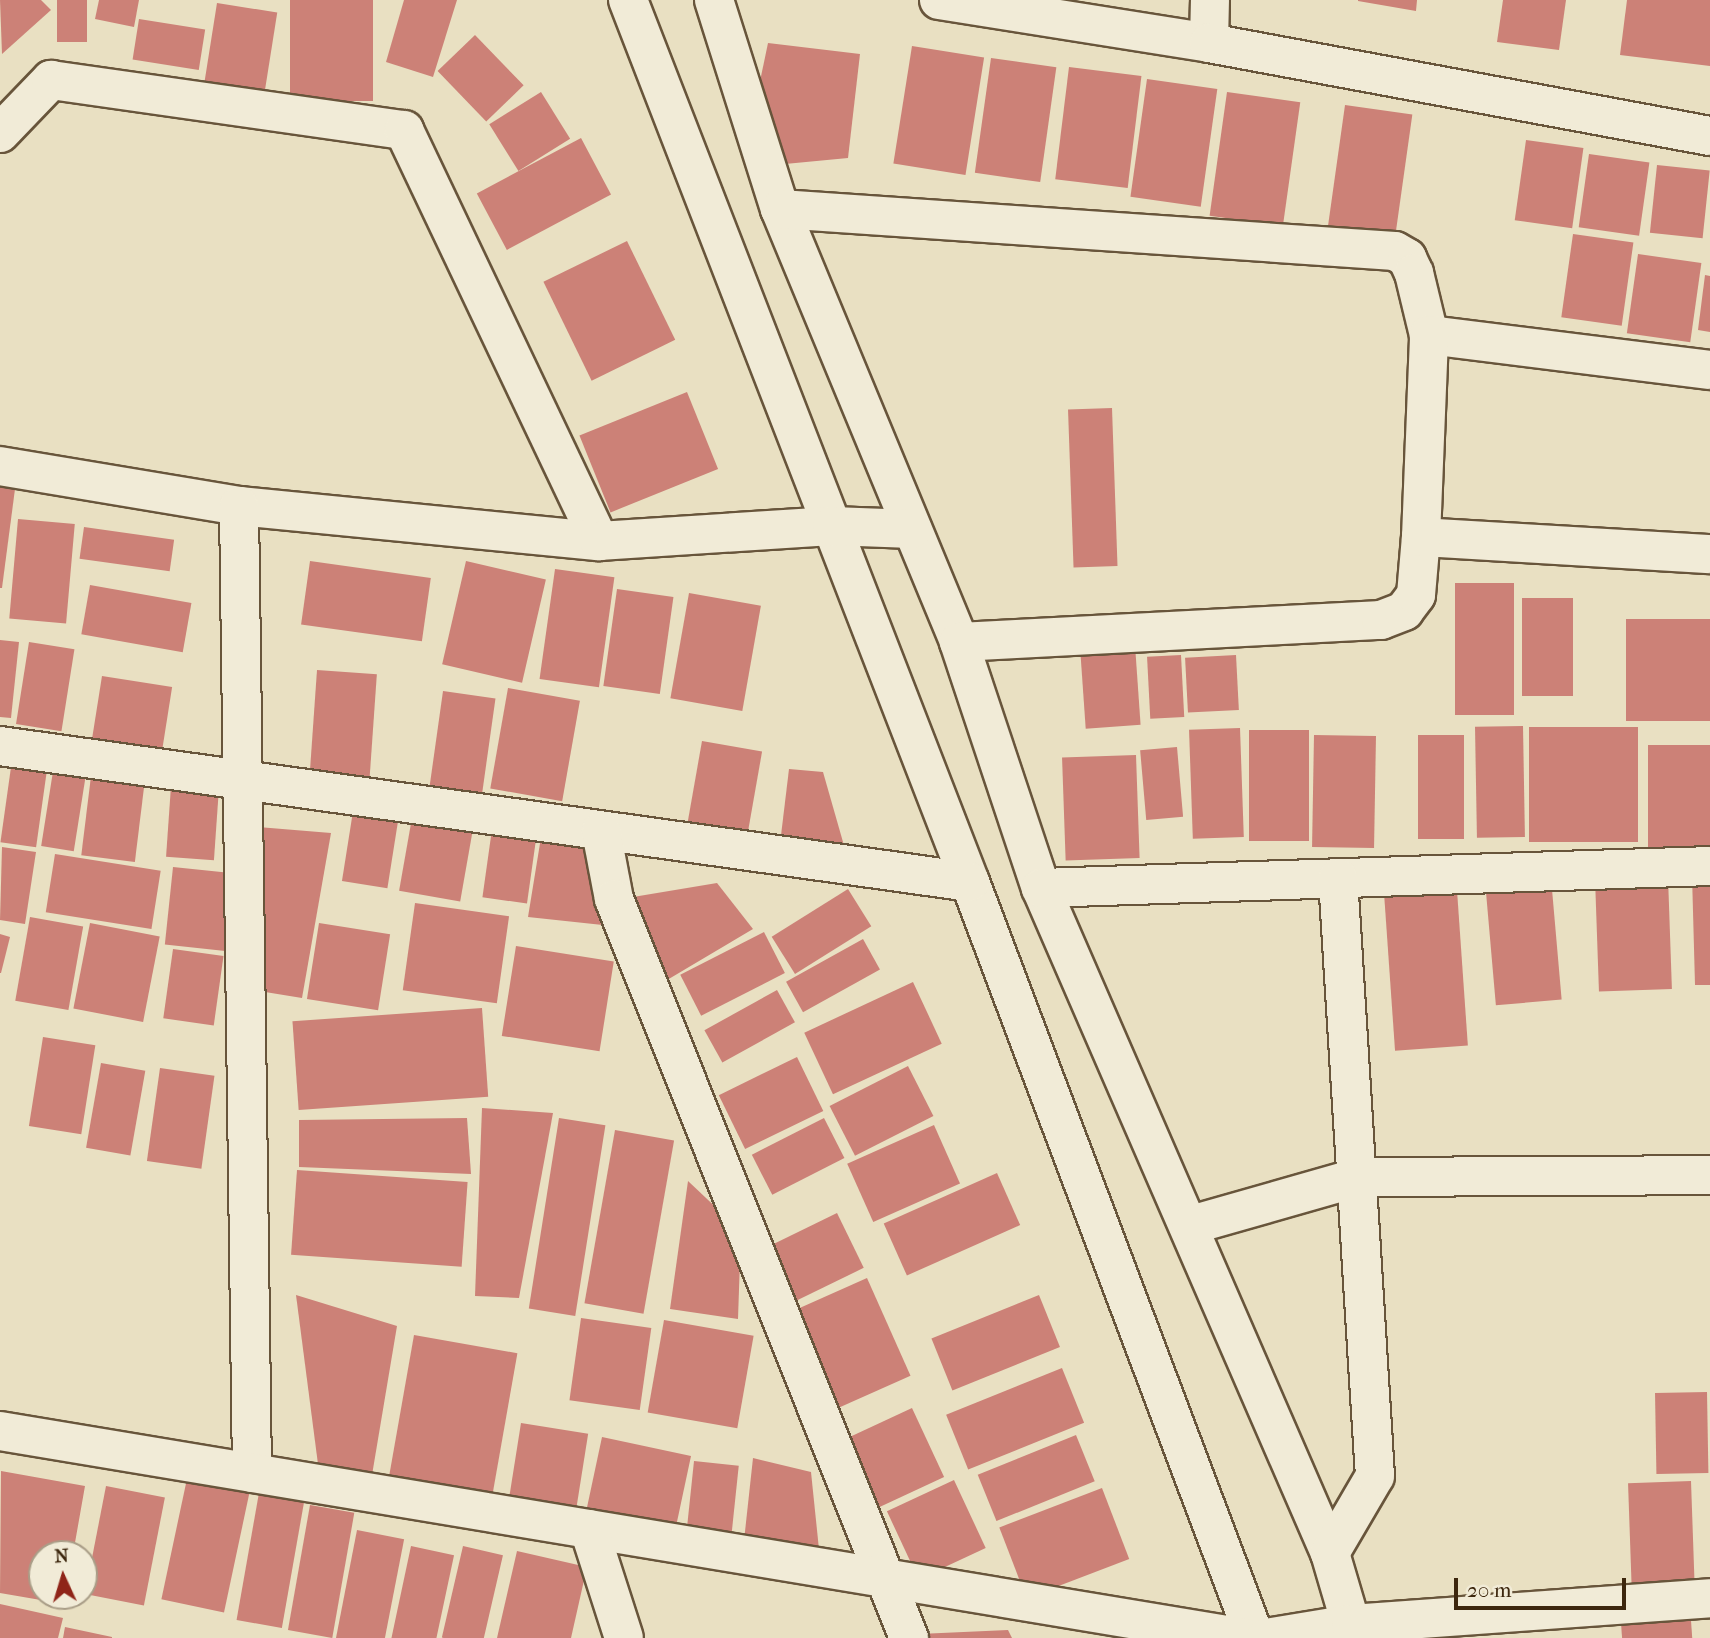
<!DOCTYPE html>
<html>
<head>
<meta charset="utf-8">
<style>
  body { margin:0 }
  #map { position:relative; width:1710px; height:1638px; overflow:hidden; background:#e9e0c2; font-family:"IM FELL French Canon",serif }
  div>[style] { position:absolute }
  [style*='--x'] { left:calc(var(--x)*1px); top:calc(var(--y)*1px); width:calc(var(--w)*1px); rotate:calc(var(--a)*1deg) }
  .building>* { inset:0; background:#cc8177; transform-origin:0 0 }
  .roads { filter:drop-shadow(2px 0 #68553b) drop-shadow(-2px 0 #68553b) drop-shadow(0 2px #68553b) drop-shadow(0 -2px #68553b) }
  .minor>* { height:38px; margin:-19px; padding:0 19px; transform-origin:19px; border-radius:19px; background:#f1ebd7 }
  .secondary>* { height:38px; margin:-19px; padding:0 19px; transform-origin:19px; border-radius:19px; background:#f1ebd7 }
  span { translate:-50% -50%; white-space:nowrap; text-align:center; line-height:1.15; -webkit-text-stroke:6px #f1ebd7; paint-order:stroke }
  .north { position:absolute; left:28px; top:1540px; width:70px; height:70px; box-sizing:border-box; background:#f1ebd7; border:2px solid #a99d87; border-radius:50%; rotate:356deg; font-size:19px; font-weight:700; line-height:28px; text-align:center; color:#3d270e }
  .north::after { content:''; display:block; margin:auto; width:24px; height:32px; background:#8f2418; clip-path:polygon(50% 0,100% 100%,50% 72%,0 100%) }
  .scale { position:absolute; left:1454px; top:1578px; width:172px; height:32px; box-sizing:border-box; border:4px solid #3d270e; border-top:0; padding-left:9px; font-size:21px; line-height:24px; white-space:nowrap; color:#3d270e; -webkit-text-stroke:5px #f1ebd7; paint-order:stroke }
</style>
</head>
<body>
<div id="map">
  <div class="building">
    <div style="clip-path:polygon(0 0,41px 0,51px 10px,2px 54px)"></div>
    <div style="left:57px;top:0;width:30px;height:42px"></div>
    <div style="clip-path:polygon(99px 0,139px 0,134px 27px,95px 19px)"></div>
    <div style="left:290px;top:0;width:83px;height:101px"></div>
    <div style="clip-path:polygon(404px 0,457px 0,433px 77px,386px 62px)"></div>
    <div style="clip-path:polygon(1358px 0,1417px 0,1416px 11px,1358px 1px)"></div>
    <div style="clip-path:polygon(1503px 0,1566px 0,1559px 50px,1497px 42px)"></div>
    <div style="clip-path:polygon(1627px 0,1710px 0,1710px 66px,1620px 55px)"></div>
    <div style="left:217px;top:3px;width:61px;height:86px;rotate:9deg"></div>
    <div style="left:139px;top:19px;width:67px;height:41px;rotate:9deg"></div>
    <div style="left:475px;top:35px;width:70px;height:52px;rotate:46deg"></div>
    <div style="clip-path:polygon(768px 43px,860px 54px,848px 158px,785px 164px,759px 86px)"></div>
    <div style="left:912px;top:46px;width:73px;height:119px;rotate:9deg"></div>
    <div style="left:991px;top:58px;width:66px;height:116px;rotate:8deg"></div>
    <div style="left:1069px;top:67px;width:73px;height:113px;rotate:7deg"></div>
    <div style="left:1147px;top:79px;width:71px;height:119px;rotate:8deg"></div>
    <div style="left:541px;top:92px;width:55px;height:61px;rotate:58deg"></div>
    <div style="left:1227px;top:92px;width:74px;height:125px;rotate:8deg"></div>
    <div style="left:1345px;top:105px;width:68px;height:131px;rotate:8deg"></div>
    <div style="left:581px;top:138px;width:64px;height:118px;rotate:62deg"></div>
    <div style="left:1526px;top:140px;width:58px;height:81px;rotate:8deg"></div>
    <div style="left:1589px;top:154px;width:61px;height:74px;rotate:8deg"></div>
    <div style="left:1657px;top:165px;width:53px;height:68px;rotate:6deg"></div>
    <div style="left:1573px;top:234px;width:61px;height:84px;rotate:8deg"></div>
    <div style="left:627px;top:241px;width:110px;height:93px;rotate:64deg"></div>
    <div style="left:1638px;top:254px;width:64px;height:80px;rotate:8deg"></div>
    <div style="clip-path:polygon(1705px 275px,1710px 276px,1710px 332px,1698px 330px)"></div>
    <div style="left:687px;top:392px;width:83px;height:116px;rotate:68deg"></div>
    <div style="left:1112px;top:408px;width:158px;height:44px;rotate:88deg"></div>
    <div style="clip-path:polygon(0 487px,15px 489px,2px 588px,0 588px)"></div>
    <div style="left:18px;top:519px;width:57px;height:100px;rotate:5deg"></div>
    <div style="left:84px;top:527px;width:91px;height:32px;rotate:8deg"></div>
    <div style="left:310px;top:561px;width:122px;height:64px;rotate:8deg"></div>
    <div style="left:466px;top:561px;width:82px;height:106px;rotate:13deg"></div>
    <div style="left:555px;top:569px;width:60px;height:111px;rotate:8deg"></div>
    <div style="left:1514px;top:583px;width:132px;height:59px;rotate:90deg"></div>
    <div style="left:90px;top:585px;width:103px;height:50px;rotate:10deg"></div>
    <div style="left:617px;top:589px;width:57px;height:98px;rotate:8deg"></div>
    <div style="left:689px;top:593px;width:73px;height:107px;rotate:10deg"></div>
    <div style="left:1522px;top:598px;width:51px;height:98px"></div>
    <div style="left:1626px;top:619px;width:84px;height:102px"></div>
    <div style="clip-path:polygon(0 640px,19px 642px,11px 718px,0 717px)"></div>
    <div style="left:29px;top:642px;width:46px;height:83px;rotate:9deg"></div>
    <div style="left:1135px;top:645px;width:80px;height:55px;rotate:86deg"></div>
    <div style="left:1181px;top:655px;width:62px;height:34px;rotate:87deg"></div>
    <div style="left:1236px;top:655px;width:55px;height:51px;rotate:87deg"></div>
    <div style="left:317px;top:670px;width:60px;height:105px;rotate:4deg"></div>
    <div style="left:102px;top:676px;width:71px;height:76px;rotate:9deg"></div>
    <div style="left:508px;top:688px;width:73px;height:102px;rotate:10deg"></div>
    <div style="left:443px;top:691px;width:53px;height:107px;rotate:8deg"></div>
    <div style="left:1523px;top:726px;width:111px;height:48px;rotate:89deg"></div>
    <div style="left:1529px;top:727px;width:109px;height:115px"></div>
    <div style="left:1240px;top:728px;width:109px;height:51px;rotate:88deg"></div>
    <div style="left:1249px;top:730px;width:60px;height:111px"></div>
    <div style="left:1314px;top:735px;width:62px;height:112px;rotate:1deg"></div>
    <div style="left:1464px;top:735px;width:104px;height:46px;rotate:90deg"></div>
    <div style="left:702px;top:741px;width:61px;height:94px;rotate:10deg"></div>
    <div style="left:1648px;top:745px;width:62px;height:106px"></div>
    <div style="left:1177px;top:747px;width:70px;height:37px;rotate:85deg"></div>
    <div style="left:1136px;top:755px;width:103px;height:74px;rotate:88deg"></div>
    <div style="left:12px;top:760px;width:36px;height:83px;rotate:8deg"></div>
    <div style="left:54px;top:765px;width:33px;height:82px;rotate:9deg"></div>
    <div style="left:92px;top:768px;width:54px;height:88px;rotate:7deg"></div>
    <div style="clip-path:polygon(789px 769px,823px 772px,847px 856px,779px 852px)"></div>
    <div style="left:171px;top:786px;width:48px;height:71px;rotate:4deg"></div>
    <div style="left:354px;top:805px;width:46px;height:77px;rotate:9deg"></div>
    <div style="left:413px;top:812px;width:62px;height:80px;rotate:10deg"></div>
    <div style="left:493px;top:822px;width:45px;height:76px;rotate:8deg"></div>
    <div style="clip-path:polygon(543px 825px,595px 834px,612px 926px,528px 917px)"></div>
    <div style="clip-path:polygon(258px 827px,331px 833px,302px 998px,259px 991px)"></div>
    <div style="clip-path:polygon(2px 847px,36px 852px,25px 924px,0 920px)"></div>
    <div style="left:55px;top:854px;width:107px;height:59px;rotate:9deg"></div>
    <div style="left:173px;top:867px;width:63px;height:78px;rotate:6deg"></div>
    <div style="clip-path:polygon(1692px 875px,1710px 875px,1710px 985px,1695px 985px)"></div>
    <div style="left:1456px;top:876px;width:170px;height:73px;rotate:86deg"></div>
    <div style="left:1668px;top:877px;width:112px;height:73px;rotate:88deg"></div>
    <div style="left:1551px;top:878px;width:122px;height:66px;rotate:85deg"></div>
    <div style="clip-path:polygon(717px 883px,753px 929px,662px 983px,621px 899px)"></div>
    <div style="left:848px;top:889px;width:44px;height:90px;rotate:58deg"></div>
    <div style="left:415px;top:903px;width:95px;height:88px;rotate:8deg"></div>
    <div style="left:30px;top:917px;width:54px;height:85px;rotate:10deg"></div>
    <div style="left:90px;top:923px;width:71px;height:87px;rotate:11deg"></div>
    <div style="left:319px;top:923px;width:72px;height:77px;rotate:9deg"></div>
    <div style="left:764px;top:932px;width:46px;height:94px;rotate:63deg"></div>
    <div style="clip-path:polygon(0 934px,10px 937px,1px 973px,0 973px)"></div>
    <div style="left:863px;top:939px;width:35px;height:88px;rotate:61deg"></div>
    <div style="left:516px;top:946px;width:99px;height:91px;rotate:9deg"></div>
    <div style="left:173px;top:949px;width:51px;height:70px;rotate:8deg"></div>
    <div style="left:913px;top:982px;width:68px;height:120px;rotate:65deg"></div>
    <div style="left:777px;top:990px;width:37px;height:83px;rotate:61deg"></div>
    <div style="left:482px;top:1008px;width:89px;height:190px;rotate:86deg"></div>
    <div style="left:43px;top:1037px;width:53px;height:90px;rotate:9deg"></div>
    <div style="left:797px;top:1057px;width:60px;height:87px;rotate:64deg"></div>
    <div style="left:101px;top:1063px;width:45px;height:86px;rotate:10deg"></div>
    <div style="left:908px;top:1066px;width:56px;height:88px;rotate:63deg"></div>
    <div style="left:160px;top:1068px;width:55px;height:94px;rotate:8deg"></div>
    <div style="clip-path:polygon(482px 1108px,553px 1113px,519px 1298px,475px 1296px)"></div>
    <div style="clip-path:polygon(467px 1118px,471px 1174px,299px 1167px,299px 1120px)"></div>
    <div style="left:559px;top:1118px;width:47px;height:193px;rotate:9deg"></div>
    <div style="left:824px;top:1118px;width:45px;height:81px;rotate:63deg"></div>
    <div style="left:934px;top:1125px;width:64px;height:95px;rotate:66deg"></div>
    <div style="left:615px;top:1130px;width:60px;height:176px;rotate:10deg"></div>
    <div style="left:297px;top:1170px;width:171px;height:85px;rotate:4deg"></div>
    <div style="left:997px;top:1173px;width:57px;height:124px;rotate:66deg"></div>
    <div style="clip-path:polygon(688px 1181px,741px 1231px,738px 1319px,670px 1309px)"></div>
    <div style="left:837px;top:1213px;width:61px;height:82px;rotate:64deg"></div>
    <div style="left:867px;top:1278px;width:107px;height:86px;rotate:66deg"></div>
    <div style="clip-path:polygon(296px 1295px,397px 1326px,371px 1481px,319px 1472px)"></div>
    <div style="left:1039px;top:1295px;width:56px;height:116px;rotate:68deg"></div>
    <div style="left:581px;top:1318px;width:71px;height:83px;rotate:8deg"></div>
    <div style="left:664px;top:1320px;width:91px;height:94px;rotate:10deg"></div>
    <div style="left:414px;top:1335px;width:105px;height:152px;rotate:10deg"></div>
    <div style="left:1062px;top:1368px;width:59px;height:125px;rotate:68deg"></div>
    <div style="left:1707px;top:1392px;width:81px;height:52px;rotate:89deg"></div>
    <div style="left:912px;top:1408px;width:76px;height:83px;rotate:65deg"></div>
    <div style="left:521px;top:1423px;width:68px;height:89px;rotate:9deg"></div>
    <div style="left:1076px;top:1435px;width:50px;height:106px;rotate:68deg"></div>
    <div style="left:602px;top:1437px;width:91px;height:86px;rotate:12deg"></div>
    <div style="clip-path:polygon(753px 1458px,811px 1472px,820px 1559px,743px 1550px)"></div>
    <div style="left:694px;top:1461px;width:45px;height:80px;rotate:6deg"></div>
    <div style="clip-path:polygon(1px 1471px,85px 1486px,73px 1554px,42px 1554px,42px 1596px,65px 1596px,64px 1604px,0 1593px)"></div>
    <div style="left:188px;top:1474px;width:64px;height:128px;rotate:12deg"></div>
    <div style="left:954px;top:1480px;width:75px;height:74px;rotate:65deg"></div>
    <div style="left:1691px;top:1481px;width:102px;height:63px;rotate:88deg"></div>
    <div style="left:106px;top:1486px;width:60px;height:110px;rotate:11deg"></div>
    <div style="left:260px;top:1487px;width:46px;height:135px;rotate:10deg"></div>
    <div style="left:1102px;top:1488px;width:76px;height:110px;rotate:69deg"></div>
    <div style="left:310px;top:1505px;width:45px;height:127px;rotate:10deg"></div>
    <div style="left:357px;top:1530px;width:48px;height:110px;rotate:11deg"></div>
    <div style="left:411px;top:1546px;width:44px;height:94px;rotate:12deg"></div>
    <div style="left:463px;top:1546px;width:41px;height:94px;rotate:13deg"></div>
    <div style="clip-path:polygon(517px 1551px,587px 1567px,571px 1638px,497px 1638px)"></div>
    <div style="clip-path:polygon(0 1604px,63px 1618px,58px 1638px,0 1638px)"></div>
    <div style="left:1690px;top:1606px;width:32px;height:70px;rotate:86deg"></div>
    <div style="clip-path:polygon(65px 1627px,112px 1637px,112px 1638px,63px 1638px)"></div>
    <div style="clip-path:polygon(1008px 1630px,1012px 1638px,921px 1638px,919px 1634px)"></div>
  </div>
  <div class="roads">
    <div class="minor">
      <div style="--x:628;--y:0;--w:946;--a:68.81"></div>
      <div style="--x:970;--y:882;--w:808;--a:69.34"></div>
      <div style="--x:714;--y:0;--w:219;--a:72.5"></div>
      <div style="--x:780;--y:209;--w:469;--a:67.5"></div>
      <div style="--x:959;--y:642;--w:259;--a:71.6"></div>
      <div style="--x:1041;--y:888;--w:725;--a:66.51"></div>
      <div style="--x:1330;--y:1553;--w:89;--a:73.6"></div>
      <div style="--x:1209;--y:43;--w:43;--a:-88.7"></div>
      <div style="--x:0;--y:133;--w:74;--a:-46.1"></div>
      <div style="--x:51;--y:80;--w:357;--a:8.1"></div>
      <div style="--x:404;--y:130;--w:455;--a:64.6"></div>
      <div style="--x:780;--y:209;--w:616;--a:3.91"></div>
      <div style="--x:1395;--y:251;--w:14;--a:30"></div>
      <div style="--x:1407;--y:258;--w:17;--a:65"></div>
      <div style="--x:1414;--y:273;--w:64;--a:76.4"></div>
      <div style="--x:1429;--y:335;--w:283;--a:7.1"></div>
      <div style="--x:0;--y:466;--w:242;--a:9.5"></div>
      <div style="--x:239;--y:506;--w:362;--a:5.6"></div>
      <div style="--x:599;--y:541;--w:233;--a:-3.7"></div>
      <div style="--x:832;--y:526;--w:80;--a:2.1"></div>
      <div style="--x:239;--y:506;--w:967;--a:89.23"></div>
      <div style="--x:1421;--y:537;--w:289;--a:3.4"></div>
      <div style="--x:959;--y:642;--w:423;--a:-3"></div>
      <div style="--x:1381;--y:620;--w:25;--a:-21"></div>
      <div style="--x:1404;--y:611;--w:20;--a:-53"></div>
      <div style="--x:1416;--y:595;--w:58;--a:-85.1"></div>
      <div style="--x:1421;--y:537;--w:202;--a:-87.7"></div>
      <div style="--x:0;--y:746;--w:979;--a:7.98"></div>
      <div style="--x:601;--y:831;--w:69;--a:79.2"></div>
      <div style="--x:614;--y:899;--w:796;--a:68.24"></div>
      <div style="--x:1041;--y:888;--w:669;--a:-1.88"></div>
      <div style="--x:1191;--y:1225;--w:176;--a:-15.9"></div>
      <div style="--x:1360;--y:1177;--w:350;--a:-0.3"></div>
      <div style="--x:0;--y:1431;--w:1262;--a:9.44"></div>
      <div style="--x:589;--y:1529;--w:114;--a:72.2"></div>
      <div style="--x:1330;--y:1553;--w:89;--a:-59.7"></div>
      <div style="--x:1375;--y:1476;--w:599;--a:-93.54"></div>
      <div style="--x:1266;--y:1638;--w:86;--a:-9.4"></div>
      <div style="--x:1351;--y:1624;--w:360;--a:-4.1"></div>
    </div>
    <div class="secondary">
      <div style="--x:939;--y:0;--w:273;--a:9"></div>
      <div style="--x:1209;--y:43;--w:510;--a:10.52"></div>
    </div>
  </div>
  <div class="north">N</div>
  <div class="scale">20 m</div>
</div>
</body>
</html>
